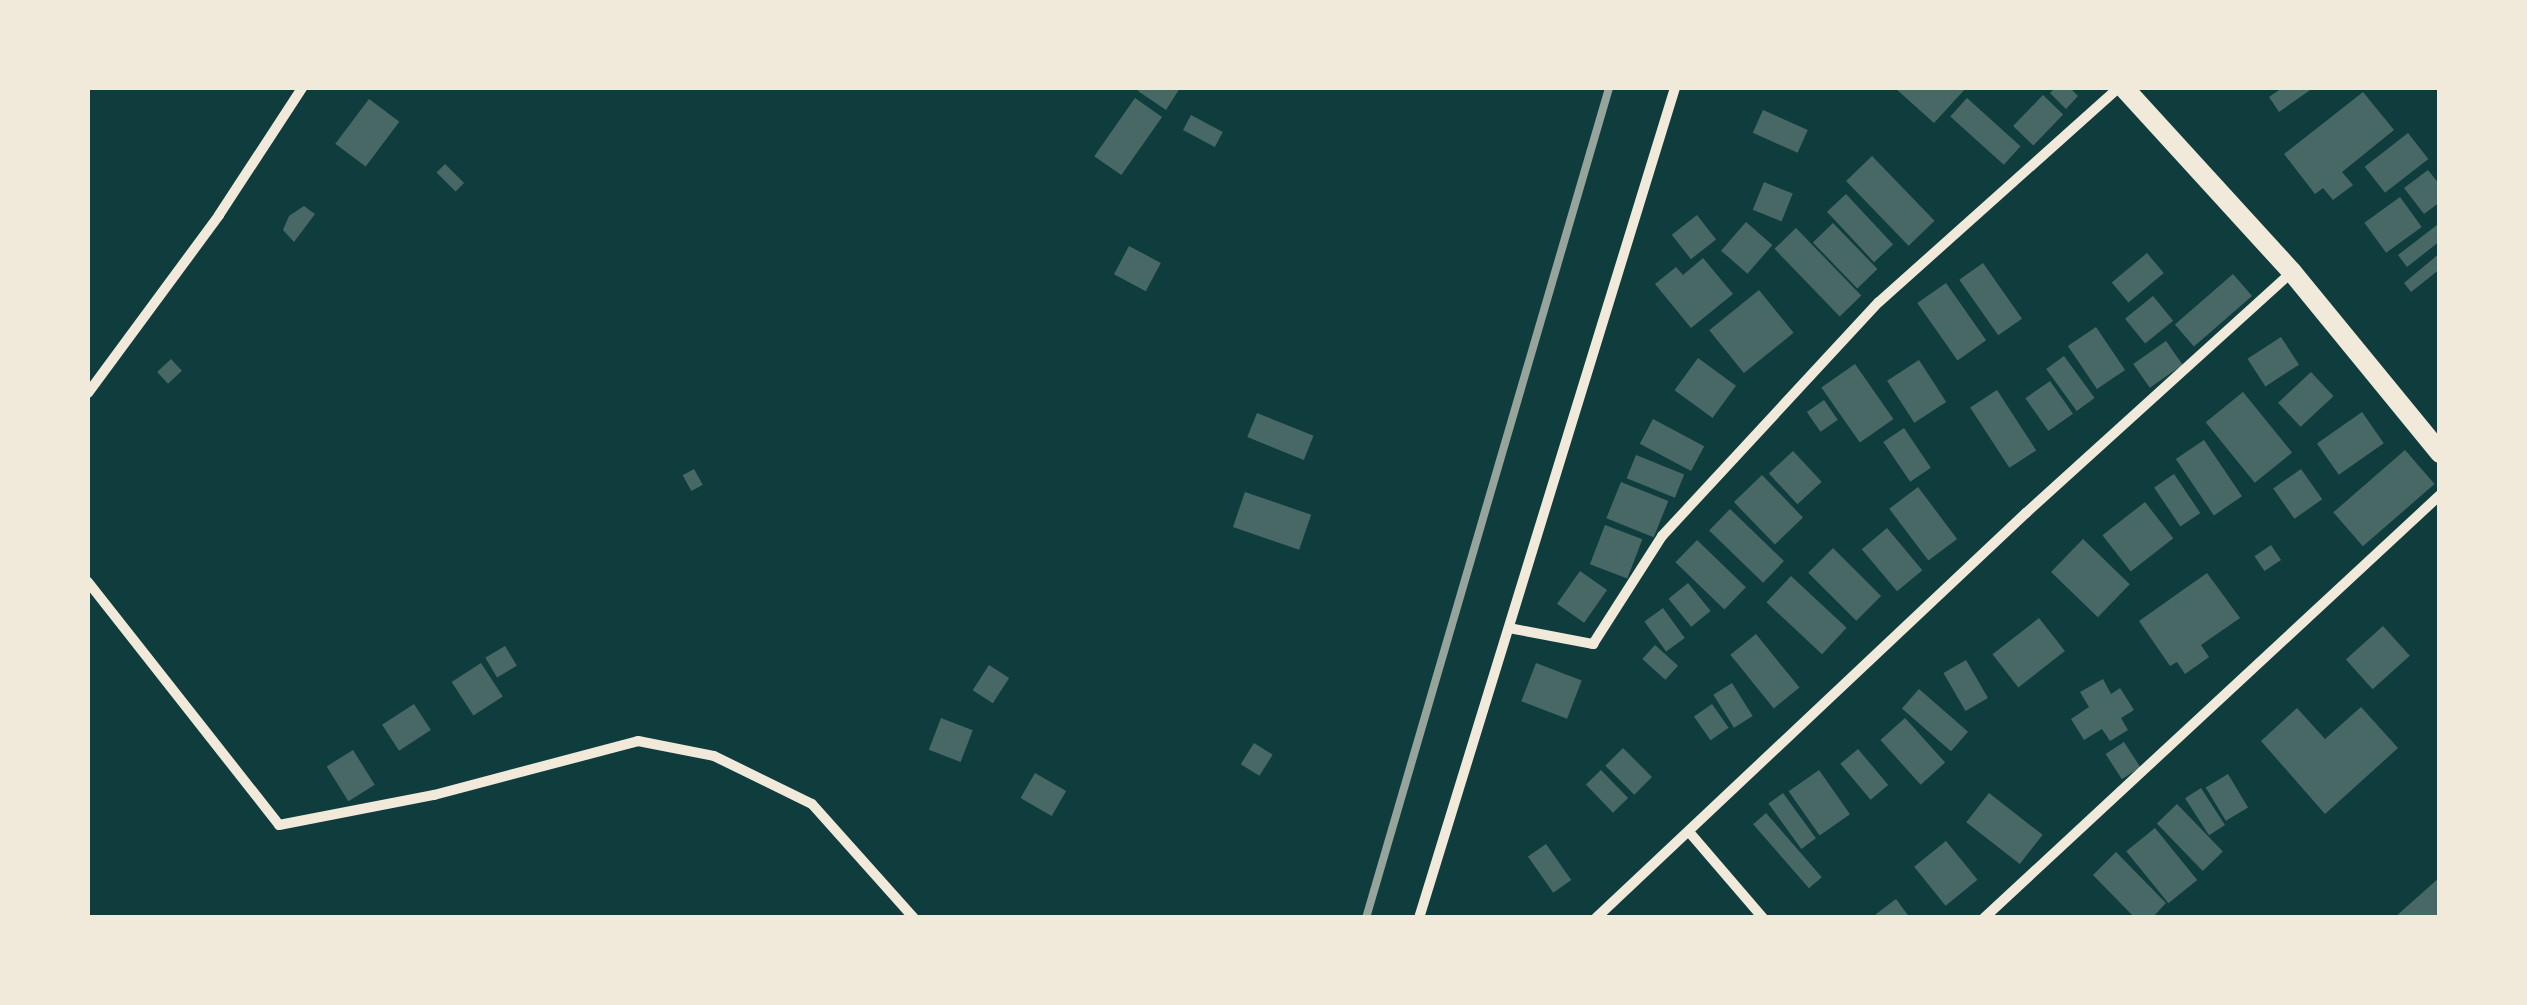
<!DOCTYPE html>
<html>
<head>
<meta charset="utf-8">
<style>
  body { margin:0 }
  #map { position:relative; width:2527px; height:1005px; overflow:hidden; background:#0f3d3e; font-family:"Roboto Condensed",sans-serif }
  div>[style] { position:absolute }
  [style*='--x'] { left:calc(var(--x)*1px); top:calc(var(--y)*1px); width:calc(var(--w)*1px); rotate:calc(var(--a)*1deg) }
  .building>* { inset:0; background:#486865; transform-origin:0 0 }
  .minor>* { height:10px; margin:-5px; padding:0 5px; transform-origin:5px; border-radius:5px; background:#f1e9da }
  .secondary>* { height:20px; margin:-10px; padding:0 10px; transform-origin:10px; border-radius:10px; background:#f1e9da }
  .rail>* { height:8px; margin:-4px; padding:0 4px; transform-origin:4px; border-radius:4px; background:#97a49c }
  span { translate:-50% -50%; white-space:nowrap; text-align:center; line-height:1.15; -webkit-text-stroke:10px #f1e9da; paint-order:stroke }
  .frame { position:absolute; inset:0; border:90px solid #f1e9da; pointer-events:none }
</style>
</head>
<body>
<div id="map">
  <div class="building">
    <div style="clip-path:polygon(1140px 88px,1180px 88px,1166px 110px,1138px 91px)"></div>
    <div style="clip-path:polygon(1895px 88px,1966px 88px,1934px 123px)"></div>
    <div style="clip-path:polygon(2055px 88px,2070px 88px,2078px 96px,2066px 109px,2050px 93px)"></div>
    <div style="clip-path:polygon(2282px 88px,2313px 88px,2279px 112px,2269px 97px)"></div>
    <div style="clip-path:polygon(2363px 92px,2394px 130px,2342px 172px,2353px 185px,2333px 200px,2323px 188px,2315px 194px,2284px 154px)"></div>
    <div style="left:2043px;top:95px;width:28px;height:43px;rotate:44deg"></div>
    <div style="left:1135px;top:98px;width:33px;height:71px;rotate:35deg"></div>
    <div style="left:1967px;top:98px;width:72px;height:25px;rotate:42deg"></div>
    <div style="left:369px;top:99px;width:38px;height:56px;rotate:37deg"></div>
    <div style="left:1763px;top:110px;width:49px;height:25px;rotate:24deg"></div>
    <div style="left:1191px;top:115px;width:36px;height:17px;rotate:28deg"></div>
    <div style="left:2408px;top:133px;width:33px;height:55px;rotate:52deg"></div>
    <div style="left:1872px;top:156px;width:90px;height:36px;rotate:46deg"></div>
    <div style="left:445px;top:164px;width:27px;height:12px;rotate:45deg"></div>
    <div style="clip-path:polygon(2428px 170px,2440px 185px,2440px 202px,2424px 214px,2404px 188px)"></div>
    <div style="left:1764px;top:182px;width:31px;height:30px;rotate:22deg"></div>
    <div style="left:1846px;top:194px;width:69px;height:26px;rotate:47deg"></div>
    <div style="left:2400px;top:197px;width:37px;height:44px;rotate:54deg"></div>
    <div style="clip-path:polygon(304px 206px,315px 214px,294px 242px,283px 230px,289px 216px)"></div>
    <div style="left:1697px;top:215px;width:31px;height:32px;rotate:52deg"></div>
    <div style="left:1746px;top:222px;width:35px;height:38px;rotate:41deg"></div>
    <div style="left:1833px;top:223px;width:64px;height:28px;rotate:46deg"></div>
    <div style="clip-path:polygon(2437px 225px,2440px 241px,2407px 267px,2398px 255px)"></div>
    <div style="left:1796px;top:228px;width:94px;height:30px;rotate:46deg"></div>
    <div style="left:1129px;top:246px;width:36px;height:32px;rotate:28deg"></div>
    <div style="left:2147px;top:253px;width:26px;height:46px;rotate:50deg"></div>
    <div style="clip-path:polygon(2440px 253px,2440px 269px,2411px 292px,2404px 283px)"></div>
    <div style="clip-path:polygon(1703px 258px,1733px 294px,1691px 328px,1655px 284px,1676px 267px,1683px 275px)"></div>
    <div style="left:1983px;top:263px;width:68px;height:29px;rotate:55deg"></div>
    <div style="left:2233px;top:274px;width:29px;height:77px;rotate:49deg"></div>
    <div style="left:1946px;top:283px;width:70px;height:35px;rotate:55deg"></div>
    <div style="left:1759px;top:290px;width:55px;height:64px;rotate:51deg"></div>
    <div style="left:2153px;top:296px;width:32px;height:36px;rotate:51deg"></div>
    <div style="left:2096px;top:327px;width:52px;height:34px;rotate:56deg"></div>
    <div style="left:2281px;top:337px;width:33px;height:40px;rotate:57deg"></div>
    <div style="left:2166px;top:341px;width:29px;height:40px;rotate:55deg"></div>
    <div style="left:2064px;top:356px;width:52px;height:22px;rotate:54deg"></div>
    <div style="left:1698px;top:358px;width:47px;height:40px;rotate:36deg"></div>
    <div style="left:171px;top:359px;width:16px;height:19px;rotate:47deg"></div>
    <div style="left:1919px;top:360px;width:50px;height:38px;rotate:57deg"></div>
    <div style="left:1855px;top:364px;width:67px;height:41px;rotate:55deg"></div>
    <div style="left:2311px;top:372px;width:33px;height:45px;rotate:47deg"></div>
    <div style="left:2050px;top:381px;width:40px;height:30px;rotate:55deg"></div>
    <div style="left:1997px;top:390px;width:72px;height:32px;rotate:57deg"></div>
    <div style="left:2243px;top:392px;width:78px;height:48px;rotate:51deg"></div>
    <div style="left:1824px;top:400px;width:24px;height:21px;rotate:55deg"></div>
    <div style="left:2362px;top:412px;width:38px;height:55px;rotate:55deg"></div>
    <div style="left:1257px;top:413px;width:61px;height:26px;rotate:22deg"></div>
    <div style="left:1653px;top:419px;width:58px;height:28px;rotate:28deg"></div>
    <div style="left:1904px;top:428px;width:48px;height:25px;rotate:56deg"></div>
    <div style="left:2204px;top:440px;width:68px;height:34px;rotate:56deg"></div>
    <div style="left:2405px;top:450px;width:45px;height:95px;rotate:49deg"></div>
    <div style="left:1793px;top:451px;width:42px;height:33px;rotate:47deg"></div>
    <div style="left:1636px;top:455px;width:52px;height:25px;rotate:22deg"></div>
    <div style="left:694px;top:469px;width:18px;height:13px;rotate:61deg"></div>
    <div style="left:2301px;top:469px;width:37px;height:34px;rotate:55deg"></div>
    <div style="left:2174px;top:474px;width:47px;height:24px;rotate:56deg"></div>
    <div style="left:1762px;top:475px;width:59px;height:39px;rotate:46deg"></div>
    <div style="left:1621px;top:482px;width:51px;height:39px;rotate:22deg"></div>
    <div style="left:1918px;top:487px;width:65px;height:36px;rotate:53deg"></div>
    <div style="left:1245px;top:492px;width:70px;height:37px;rotate:19deg"></div>
    <div style="left:2145px;top:502px;width:46px;height:54px;rotate:52deg"></div>
    <div style="left:1730px;top:509px;width:75px;height:30px;rotate:44deg"></div>
    <div style="left:1605px;top:525px;width:40px;height:42px;rotate:21deg"></div>
    <div style="left:1887px;top:528px;width:55px;height:33px;rotate:50deg"></div>
    <div style="left:2083px;top:539px;width:65px;height:46px;rotate:44deg"></div>
    <div style="left:1697px;top:540px;width:68px;height:31px;rotate:44deg"></div>
    <div style="left:2271px;top:545px;width:18px;height:20px;rotate:56deg"></div>
    <div style="left:1833px;top:548px;width:68px;height:35px;rotate:45deg"></div>
    <div style="left:1580px;top:571px;width:33px;height:40px;rotate:35deg"></div>
    <div style="clip-path:polygon(2207px 573px,2240px 618px,2201px 645px,2209px 657px,2185px 674px,2177px 662px,2170px 666px,2139px 621px)"></div>
    <div style="left:1791px;top:576px;width:76px;height:36px;rotate:43deg"></div>
    <div style="left:1688px;top:583px;width:36px;height:25px;rotate:51deg"></div>
    <div style="left:1663px;top:608px;width:37px;height:23px;rotate:54deg"></div>
    <div style="left:2039px;top:618px;width:42px;height:59px;rotate:52deg"></div>
    <div style="left:2383px;top:626px;width:40px;height:50px;rotate:48deg"></div>
    <div style="left:1756px;top:634px;width:69px;height:33px;rotate:51deg"></div>
    <div style="left:1655px;top:645px;width:31px;height:19px;rotate:42deg"></div>
    <div style="left:505px;top:646px;width:23px;height:23px;rotate:59deg"></div>
    <div style="left:1966px;top:660px;width:44px;height:26px;rotate:60deg"></div>
    <div style="left:481px;top:663px;width:40px;height:35px;rotate:57deg"></div>
    <div style="left:1536px;top:663px;width:49px;height:41px;rotate:21deg"></div>
    <div style="left:989px;top:665px;width:24px;height:30px;rotate:33deg"></div>
    <div style="clip-path:polygon(2103px 679px,2111px 694px,2120px 688px,2134px 710px,2121px 718px,2128px 730px,2110px 741px,2102px 729px,2084px 740px,2071px 719px,2089px 707px,2080px 692px)"></div>
    <div style="left:1732px;top:683px;width:39px;height:22px;rotate:58deg"></div>
    <div style="left:1919px;top:689px;width:65px;height:26px;rotate:41deg"></div>
    <div style="left:414px;top:704px;width:31px;height:38px;rotate:57deg"></div>
    <div style="left:1712px;top:704px;width:29px;height:22px;rotate:55deg"></div>
    <div style="clip-path:polygon(2361px 707px,2398px 748px,2325px 814px,2261px 741px,2297px 708px,2325px 739px)"></div>
    <div style="left:941px;top:718px;width:34px;height:34px;rotate:21deg"></div>
    <div style="left:1905px;top:718px;width:60px;height:33px;rotate:48deg"></div>
    <div style="left:2124px;top:742px;width:30px;height:22px;rotate:57deg"></div>
    <div style="left:1254px;top:743px;width:22px;height:25px;rotate:32deg"></div>
    <div style="left:1623px;top:748px;width:41px;height:25px;rotate:45deg"></div>
    <div style="left:1858px;top:749px;width:47px;height:23px;rotate:50deg"></div>
    <div style="left:353px;top:750px;width:41px;height:31px;rotate:58deg"></div>
    <div style="left:1601px;top:770px;width:39px;height:21px;rotate:46deg"></div>
    <div style="left:1819px;top:770px;width:54px;height:37px;rotate:55deg"></div>
    <div style="left:1035px;top:773px;width:36px;height:29px;rotate:30deg"></div>
    <div style="left:2228px;top:774px;width:39px;height:26px;rotate:59deg"></div>
    <div style="left:2201px;top:788px;width:44px;height:19px;rotate:57deg"></div>
    <div style="left:1783px;top:793px;width:56px;height:18px;rotate:54deg"></div>
    <div style="left:1989px;top:793px;width:68px;height:37px;rotate:38deg"></div>
    <div style="left:2177px;top:804px;width:66px;height:28px;rotate:46deg"></div>
    <div style="left:1766px;top:813px;width:85px;height:17px;rotate:49deg"></div>
    <div style="left:2155px;top:828px;width:67px;height:37px;rotate:51deg"></div>
    <div style="left:1946px;top:841px;width:50px;height:41px;rotate:51deg"></div>
    <div style="left:1546px;top:844px;width:44px;height:22px;rotate:55deg"></div>
    <div style="clip-path:polygon(2116px 852px,2166px 903px,2152px 918px,2135px 918px,2093px 875px)"></div>
    <div style="clip-path:polygon(2440px 877px,2440px 918px,2394px 918px)"></div>
    <div style="clip-path:polygon(1896px 899px,1910px 918px,1878px 918px,1876px 914px)"></div>
  </div>
  <div class="minor">
    <div style="--x:88;--y:393;--w:221;--a:-53.6"></div>
    <div style="--x:219;--y:215;--w:152;--a:-56.8"></div>
    <div style="--x:88;--y:582;--w:309;--a:51.8"></div>
    <div style="--x:279;--y:825;--w:158;--a:-11"></div>
    <div style="--x:434;--y:795;--w:211;--a:-14.8"></div>
    <div style="--x:638;--y:741;--w:77;--a:11.2"></div>
    <div style="--x:714;--y:756;--w:109;--a:26.1"></div>
    <div style="--x:812;--y:804;--w:153;--a:48.2"></div>
    <div style="--x:1509;--y:628;--w:86;--a:10.8"></div>
    <div style="--x:1593;--y:644;--w:128;--a:-57.4"></div>
    <div style="--x:1662;--y:536;--w:319;--a:-47.2"></div>
    <div style="--x:1879;--y:302;--w:321;--a:-41.8"></div>
    <div style="--x:1690;--y:833;--w:112;--a:49.3"></div>
    <div style="--x:1419;--y:918;--w:869;--a:-72.86"></div>
    <div style="--x:1596;--y:918;--w:591;--a:-43.29"></div>
    <div style="--x:2026;--y:513;--w:359;--a:-42.2"></div>
    <div style="--x:1984;--y:918;--w:622;--a:-42.85"></div>
  </div>
  <div class="secondary">
    <div style="--x:2124;--y:88;--w:249;--a:47.6"></div>
    <div style="--x:2292;--y:272;--w:234;--a:50.7"></div>
  </div>
  <div class="rail">
    <div style="--x:1366;--y:918;--w:865;--a:-73.68"></div>
  </div>
  <div class="frame"></div>
</div>
</body>
</html>
